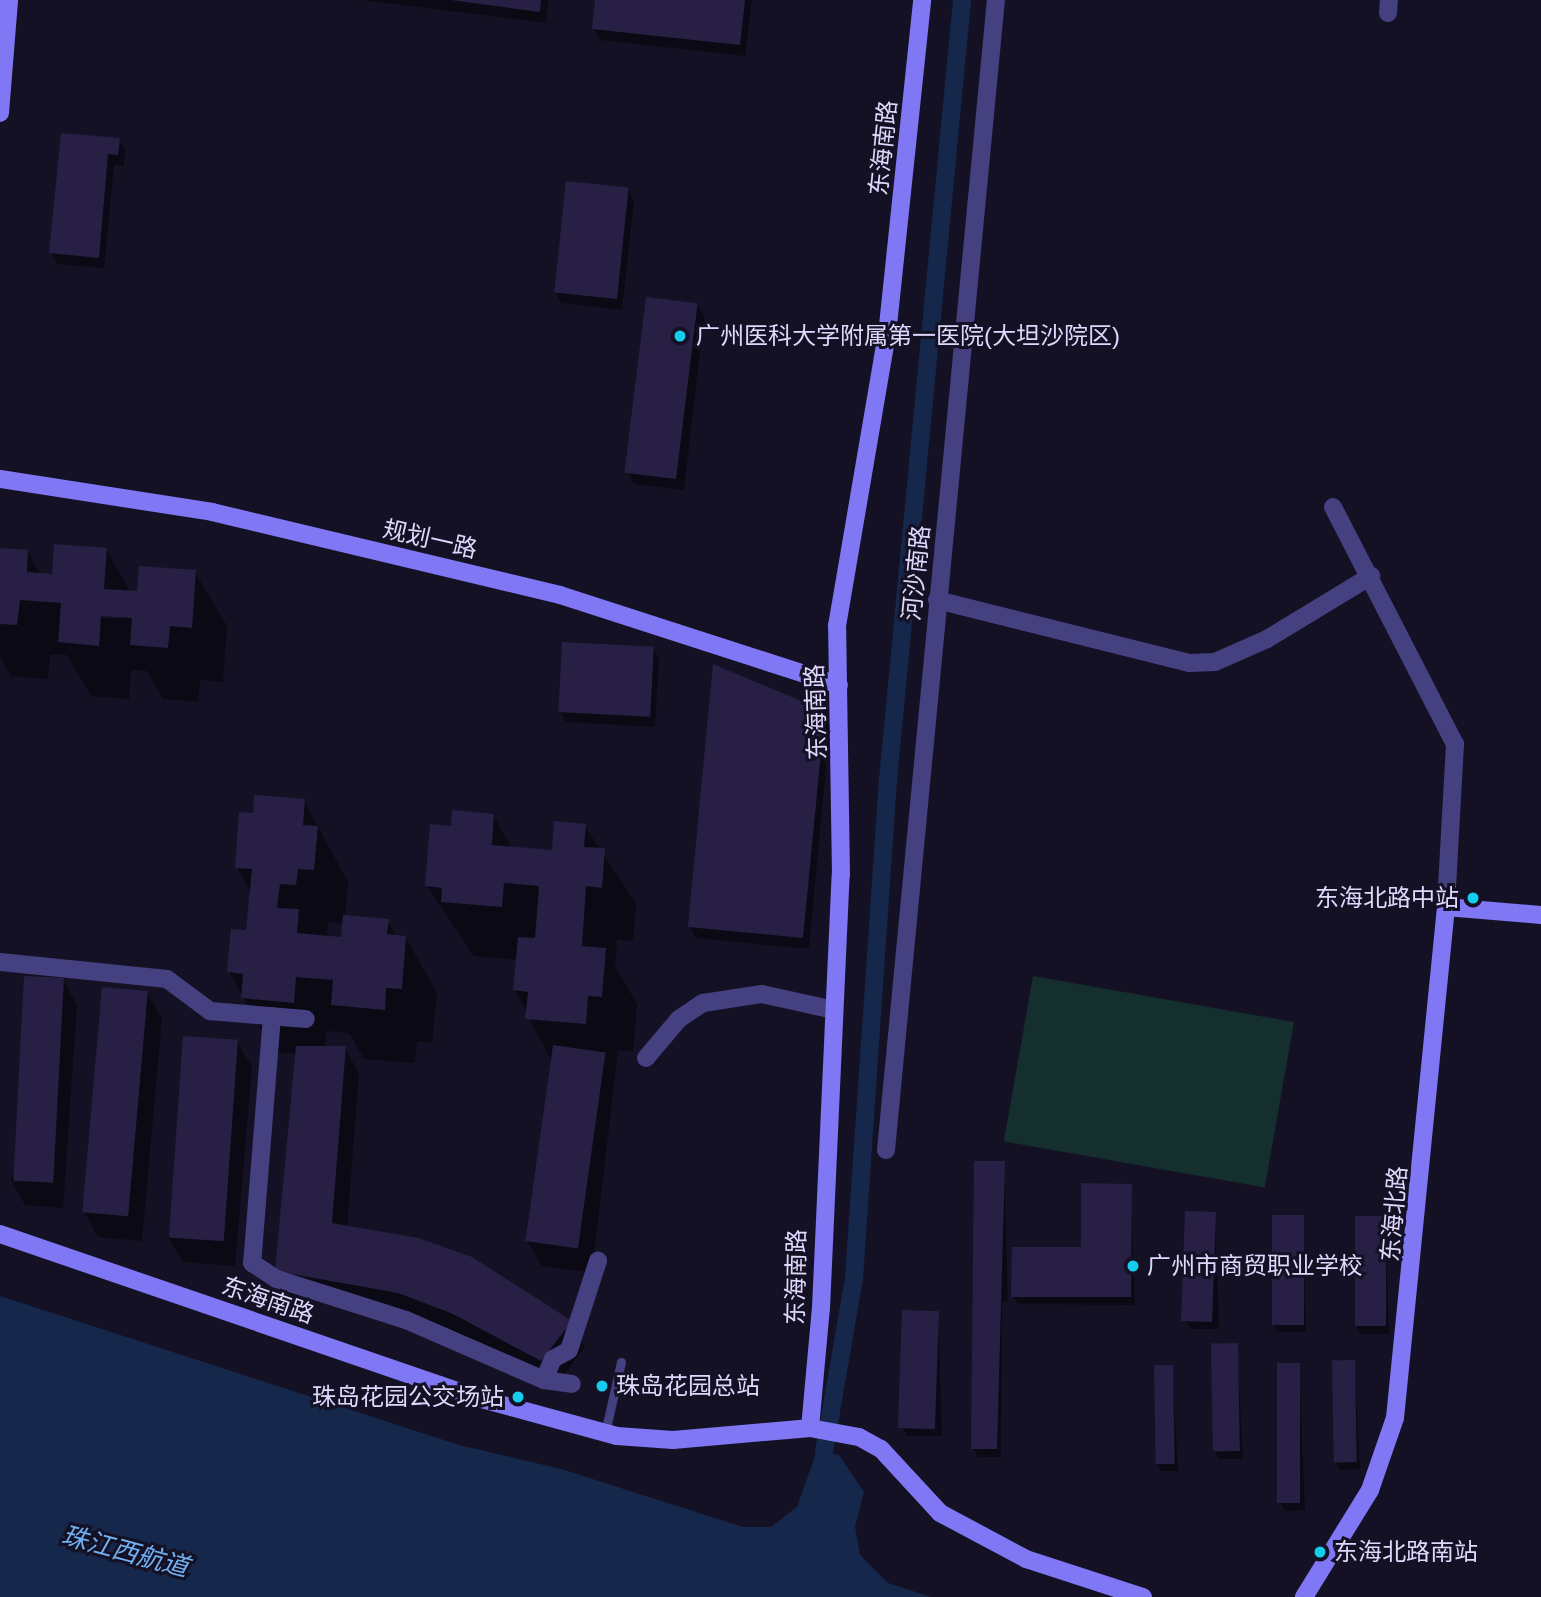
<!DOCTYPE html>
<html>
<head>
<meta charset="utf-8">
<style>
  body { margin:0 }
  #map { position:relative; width:1541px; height:1597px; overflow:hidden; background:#151125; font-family:Helvetica,"Noto Sans SC",sans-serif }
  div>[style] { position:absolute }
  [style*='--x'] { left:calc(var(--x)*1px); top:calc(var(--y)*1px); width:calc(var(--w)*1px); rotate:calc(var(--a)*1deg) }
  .green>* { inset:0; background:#152e2e; transform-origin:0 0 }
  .water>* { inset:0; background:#15284b }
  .shadow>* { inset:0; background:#0007 }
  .canal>* { height:18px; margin:-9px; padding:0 9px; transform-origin:9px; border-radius:9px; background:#15284b }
  .building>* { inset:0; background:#281f44; transform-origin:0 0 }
  .lane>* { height:9px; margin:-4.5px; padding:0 4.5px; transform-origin:4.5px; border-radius:4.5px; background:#454080 }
  .street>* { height:18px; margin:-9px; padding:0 9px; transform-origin:9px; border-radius:9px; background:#454080 }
  .secondary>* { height:18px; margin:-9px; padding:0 9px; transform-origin:9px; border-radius:9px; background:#7f77f4 }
  .dots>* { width:19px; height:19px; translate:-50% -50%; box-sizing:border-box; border:4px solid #151125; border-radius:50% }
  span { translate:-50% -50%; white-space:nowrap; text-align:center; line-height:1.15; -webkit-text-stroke:6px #151125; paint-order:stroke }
  .street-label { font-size:24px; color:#ded8fc }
  .poi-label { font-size:24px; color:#ded8fc }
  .left { translate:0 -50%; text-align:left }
  .right { translate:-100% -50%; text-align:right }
  .water-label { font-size:26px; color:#6fb0f3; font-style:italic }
</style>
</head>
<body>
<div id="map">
  <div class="green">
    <div style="left:1033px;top:976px;width:265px;height:168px;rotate:10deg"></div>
  </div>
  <div class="water">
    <div style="clip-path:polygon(0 1296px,459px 1445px,561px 1469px,743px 1527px,771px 1527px,797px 1507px,817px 1451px,839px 1455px,864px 1492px,855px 1527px,860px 1555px,888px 1583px,931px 1597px,0 1597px)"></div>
  </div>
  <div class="shadow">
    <div style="clip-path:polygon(361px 0,548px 0,546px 23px)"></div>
    <div style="clip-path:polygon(597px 0,752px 0,745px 56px,600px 40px,593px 28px)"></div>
    <div style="clip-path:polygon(62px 134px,119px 140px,125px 151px,124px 166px,114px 165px,104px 268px,58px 264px,51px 253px)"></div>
    <div style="clip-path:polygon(628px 190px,634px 201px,622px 310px,561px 303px,555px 291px)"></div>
    <div style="clip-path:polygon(697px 305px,704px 316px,684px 490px,634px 484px,628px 473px)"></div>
    <div style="clip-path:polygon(evenodd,0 549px,27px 551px,41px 575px,54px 576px,106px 549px,131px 593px,195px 572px,227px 626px,223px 682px,200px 680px,198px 702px,163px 699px,147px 671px,131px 670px,129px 699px,91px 696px,67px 655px,50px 654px,48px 679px,11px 676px,0 657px,0 549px,92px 614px,122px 616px,122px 619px,92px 617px,92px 614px)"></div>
    <div style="clip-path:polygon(653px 648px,659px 660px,655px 727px,566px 722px,560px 711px)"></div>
    <div style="clip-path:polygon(823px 712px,830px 724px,809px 949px,696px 938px,690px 927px)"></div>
    <div style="clip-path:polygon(evenodd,304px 801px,348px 882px,345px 917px,388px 921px,397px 937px,405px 937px,437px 992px,432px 1043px,417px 1041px,415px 1063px,364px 1059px,349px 1033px,326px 1031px,325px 1048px,345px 1048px,359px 1073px,347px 1228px,570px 1322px,585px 1347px,556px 1386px,348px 1304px,292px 1296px,277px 1271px,297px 1054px,274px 1052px,229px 972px,248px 932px,251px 893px,237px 867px,254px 815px,304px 801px,328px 922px,344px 924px,342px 939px,327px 938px,328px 922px)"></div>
    <div style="clip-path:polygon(493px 815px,512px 848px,554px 852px,585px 826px,636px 904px,633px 941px,617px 940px,615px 966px,637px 1004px,633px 1051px,618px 1050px,592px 1273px,542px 1266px,527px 1241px,552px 1062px,515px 990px,518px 960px,474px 956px,427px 886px,452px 828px)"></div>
    <div style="clip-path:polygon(63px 980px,77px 1005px,63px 1208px,25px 1205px,11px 1180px)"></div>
    <div style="clip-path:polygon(147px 993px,162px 1018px,142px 1241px,98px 1237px,84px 1212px)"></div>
    <div style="clip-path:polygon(237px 1042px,252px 1067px,235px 1266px,183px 1262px,168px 1237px)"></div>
    <div style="clip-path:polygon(1004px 1163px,1008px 1302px,1002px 1302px,1001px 1457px,978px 1457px,973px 1449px)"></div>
    <div style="clip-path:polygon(1131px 1185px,1135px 1305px,1018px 1304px,1013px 1296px,1082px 1249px)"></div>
    <div style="clip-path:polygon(1215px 1213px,1219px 1329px,1191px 1329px,1186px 1321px)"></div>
    <div style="clip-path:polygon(1303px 1217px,1306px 1332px,1278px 1332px,1273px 1324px)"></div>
    <div style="clip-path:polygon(1385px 1218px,1389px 1334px,1361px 1334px,1356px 1326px)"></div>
    <div style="clip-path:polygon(938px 1313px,942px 1436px,907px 1436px,903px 1428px)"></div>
    <div style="clip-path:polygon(1237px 1345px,1243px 1459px,1219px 1459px,1214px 1451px)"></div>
    <div style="clip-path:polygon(1354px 1362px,1360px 1469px,1340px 1470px,1335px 1461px)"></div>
    <div style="clip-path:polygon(1299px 1365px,1305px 1510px,1285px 1511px,1280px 1502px)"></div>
    <div style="clip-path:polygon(1172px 1367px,1178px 1471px,1161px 1471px,1156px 1463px)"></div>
  </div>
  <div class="canal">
    <div style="--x:824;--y:1452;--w:177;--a:-80.2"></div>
    <div style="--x:854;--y:1278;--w:499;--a:-86.1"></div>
    <div style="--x:888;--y:780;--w:784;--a:-84.58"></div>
  </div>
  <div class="building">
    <div style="clip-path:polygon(451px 0,541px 0,540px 12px)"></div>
    <div style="clip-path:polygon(595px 0,745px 0,740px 45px,592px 29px)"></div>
    <div style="clip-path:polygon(61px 133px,120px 138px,118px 155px,108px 154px,99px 258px,49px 253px)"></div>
    <div style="left:566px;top:181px;width:63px;height:112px;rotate:6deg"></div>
    <div style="left:646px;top:297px;width:52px;height:177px;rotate:7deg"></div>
    <div style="clip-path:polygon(54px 544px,107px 548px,104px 589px,137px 591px,139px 566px,196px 570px,192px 628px,170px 626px,168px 648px,130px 645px,132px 618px,101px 616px,99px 646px,58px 642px,61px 603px,20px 600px,17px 625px,0 624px,0 548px,28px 550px,27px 572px,52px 574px)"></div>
    <div style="left:562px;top:642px;width:92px;height:70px;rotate:3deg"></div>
    <div style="clip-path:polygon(713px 664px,825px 711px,803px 938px,688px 927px)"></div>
    <div style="clip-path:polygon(254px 795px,305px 799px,303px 825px,318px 826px,314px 870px,298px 869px,296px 885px,280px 884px,277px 908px,299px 909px,297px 933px,341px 937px,343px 915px,389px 919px,387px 934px,406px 936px,402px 989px,386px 988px,385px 1010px,331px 1005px,333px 980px,296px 977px,294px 1003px,241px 998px,243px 974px,227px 972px,231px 929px,246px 930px,252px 869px,235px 868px,239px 812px,253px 813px)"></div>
    <div style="clip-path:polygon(452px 810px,494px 814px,492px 845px,552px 850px,554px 821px,586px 824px,584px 847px,605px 848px,602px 888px,586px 886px,582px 946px,606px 948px,602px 997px,588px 996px,586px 1024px,525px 1019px,528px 992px,513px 990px,518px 937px,535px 938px,539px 886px,504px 883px,502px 907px,441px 902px,442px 888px,425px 886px,430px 824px,451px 826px)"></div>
    <div style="left:24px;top:976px;width:40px;height:205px;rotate:3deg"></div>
    <div style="left:102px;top:987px;width:46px;height:226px;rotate:5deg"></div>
    <div style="left:183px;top:1036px;width:55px;height:202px;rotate:4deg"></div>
    <div style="left:553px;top:1045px;width:53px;height:198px;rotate:8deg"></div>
    <div style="clip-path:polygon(296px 1046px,346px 1046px,332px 1223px,418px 1238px,472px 1257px,572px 1321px,541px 1361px,453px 1314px,398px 1293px,275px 1271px)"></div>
    <div style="clip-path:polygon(974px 1161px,1005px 1161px,997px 1449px,971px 1449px)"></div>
    <div style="clip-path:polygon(1081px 1183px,1132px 1184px,1131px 1297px,1011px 1297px,1012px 1247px,1081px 1247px)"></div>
    <div style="left:1185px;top:1211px;width:31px;height:110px;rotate:2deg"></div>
    <div style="left:1272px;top:1215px;width:32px;height:110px"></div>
    <div style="left:1355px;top:1216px;width:31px;height:110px"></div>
    <div style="left:902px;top:1310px;width:37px;height:118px;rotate:2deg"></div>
    <div style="left:1238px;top:1343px;width:108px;height:27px;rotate:89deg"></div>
    <div style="left:1355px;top:1360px;width:102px;height:23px;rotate:89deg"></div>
    <div style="left:1277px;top:1363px;width:23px;height:140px"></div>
    <div style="left:1173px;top:1365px;width:99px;height:19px;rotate:89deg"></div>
  </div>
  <div class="lane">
    <div style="--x:605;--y:1433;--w:73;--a:-77.3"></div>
  </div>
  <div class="street">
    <div style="--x:1388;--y:13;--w:13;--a:-86"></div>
    <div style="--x:1333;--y:507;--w:267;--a:62.8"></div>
    <div style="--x:1455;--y:744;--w:163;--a:93.2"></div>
    <div style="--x:937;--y:600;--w:260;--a:14"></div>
    <div style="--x:1189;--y:663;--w:26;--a:-2"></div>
    <div style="--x:1215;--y:662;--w:57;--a:-23.9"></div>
    <div style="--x:1267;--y:639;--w:122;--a:-31.2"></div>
    <div style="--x:0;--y:962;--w:168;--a:5.8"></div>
    <div style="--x:167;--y:979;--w:54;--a:36.7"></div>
    <div style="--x:210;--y:1011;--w:96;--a:4.8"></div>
    <div style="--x:272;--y:1016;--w:248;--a:94.6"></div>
    <div style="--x:252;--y:1263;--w:30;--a:33"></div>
    <div style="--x:277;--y:1279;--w:135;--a:17.6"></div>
    <div style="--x:406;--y:1320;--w:150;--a:23.5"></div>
    <div style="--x:544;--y:1380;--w:28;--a:8"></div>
    <div style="--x:646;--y:1058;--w:51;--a:-49.8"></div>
    <div style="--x:679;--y:1019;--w:29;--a:-34"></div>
    <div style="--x:703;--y:1003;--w:60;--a:-8.7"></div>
    <div style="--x:762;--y:994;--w:74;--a:12.5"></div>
    <div style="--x:886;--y:1150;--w:1155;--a:-84.54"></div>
    <div style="--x:544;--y:1380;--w:23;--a:-67"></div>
    <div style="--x:553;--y:1359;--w:18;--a:-29"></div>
    <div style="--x:569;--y:1350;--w:94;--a:-72"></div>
  </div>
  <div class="secondary">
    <div style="--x:0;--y:113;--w:113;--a:-85.4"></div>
    <div style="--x:0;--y:479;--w:215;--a:8.8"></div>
    <div style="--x:212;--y:512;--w:358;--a:13.4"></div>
    <div style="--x:560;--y:595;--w:293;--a:17.9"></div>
    <div style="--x:0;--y:1234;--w:505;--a:18.94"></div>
    <div style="--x:478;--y:1398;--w:144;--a:15.3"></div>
    <div style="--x:617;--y:1436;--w:56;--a:4.1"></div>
    <div style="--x:673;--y:1440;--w:138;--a:-5"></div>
    <div style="--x:810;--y:1428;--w:50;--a:10.4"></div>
    <div style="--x:859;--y:1437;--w:25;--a:29"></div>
    <div style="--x:881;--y:1449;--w:87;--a:47.3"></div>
    <div style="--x:940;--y:1513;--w:98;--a:28.1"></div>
    <div style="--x:1026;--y:1559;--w:123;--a:18"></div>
    <div style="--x:810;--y:1428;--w:121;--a:-84.8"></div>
    <div style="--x:821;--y:1308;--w:433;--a:-87.4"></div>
    <div style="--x:841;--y:875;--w:249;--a:-90.9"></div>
    <div style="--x:837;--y:626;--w:295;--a:-80.3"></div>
    <div style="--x:887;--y:335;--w:337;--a:-84"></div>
    <div style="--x:1304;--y:1597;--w:126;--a:-58.3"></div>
    <div style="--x:1370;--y:1490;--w:76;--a:-70.9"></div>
    <div style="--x:1395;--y:1418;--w:514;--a:-84.3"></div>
    <div style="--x:1446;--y:907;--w:95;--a:4.8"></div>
  </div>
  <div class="dots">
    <div style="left:680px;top:336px;background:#14cdec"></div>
    <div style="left:1473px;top:898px;background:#14cdec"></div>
    <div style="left:1133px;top:1266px;background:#14cdec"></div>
    <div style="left:602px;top:1386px;background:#14cdec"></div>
    <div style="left:518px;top:1397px;background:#14cdec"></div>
    <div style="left:1320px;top:1552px;background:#14cdec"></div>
  </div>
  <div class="street-label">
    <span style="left:883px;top:148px;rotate:-84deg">东海南路</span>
    <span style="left:430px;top:539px;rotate:13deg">规划一路</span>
    <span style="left:916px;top:573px;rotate:-84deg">河沙南路</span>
    <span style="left:816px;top:712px;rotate:-92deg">东海南路</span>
    <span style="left:1394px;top:1214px;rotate:-85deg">东海北路</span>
    <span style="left:796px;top:1277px;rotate:-89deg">东海南路</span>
    <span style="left:268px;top:1300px;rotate:19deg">东海南路</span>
  </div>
  <div class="poi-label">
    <span class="left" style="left:696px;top:336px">广州医科大学附属第一医院(大坦沙院区)</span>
    <span class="right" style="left:1459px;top:898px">东海北路中站</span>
    <span class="left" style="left:1147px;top:1266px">广州市商贸职业学校</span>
    <span class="left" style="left:616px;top:1386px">珠岛花园总站</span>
    <span class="right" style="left:504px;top:1397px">珠岛花园公交场站</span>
    <span class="left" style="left:1334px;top:1552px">东海北路南站</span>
  </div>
  <div class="water-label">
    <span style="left:125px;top:1552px;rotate:15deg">珠江西航道</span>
  </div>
</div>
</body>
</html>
